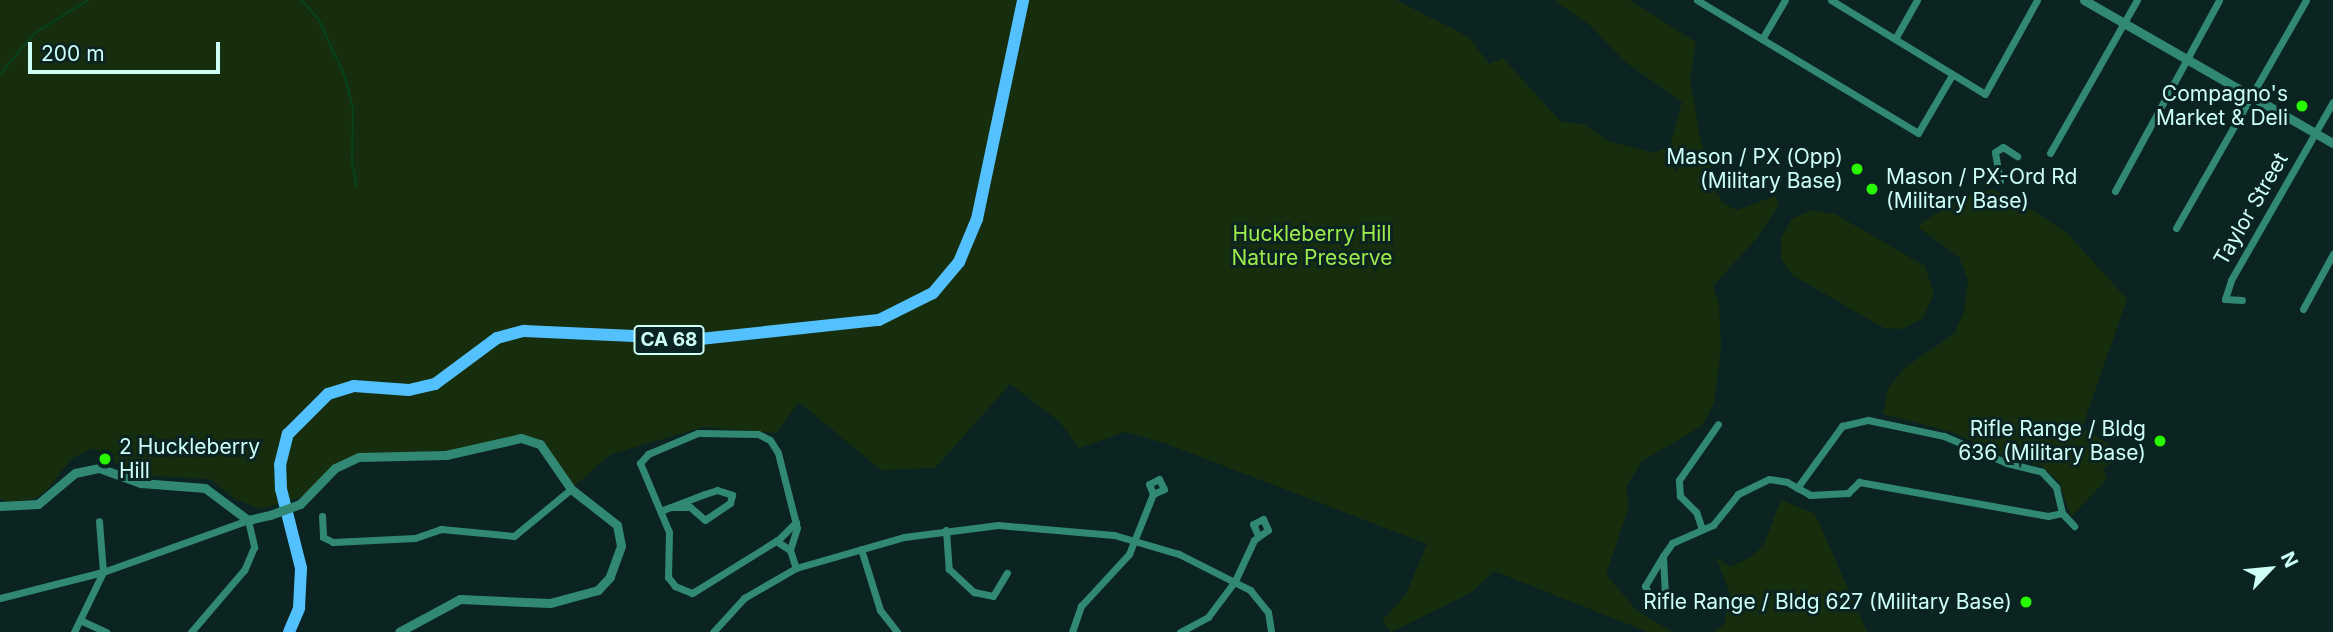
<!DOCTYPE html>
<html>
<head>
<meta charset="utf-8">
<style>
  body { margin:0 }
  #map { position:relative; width:2333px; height:632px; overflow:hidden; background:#0b2321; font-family:Inter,sans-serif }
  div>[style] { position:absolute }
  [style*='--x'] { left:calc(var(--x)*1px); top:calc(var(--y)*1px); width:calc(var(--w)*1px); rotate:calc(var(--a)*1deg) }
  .green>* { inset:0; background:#172e0e }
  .stream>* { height:2px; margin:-1px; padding:0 1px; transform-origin:1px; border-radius:1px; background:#04431c }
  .minor>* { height:7px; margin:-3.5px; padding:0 3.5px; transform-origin:3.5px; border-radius:3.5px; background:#318874 }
  .tertiary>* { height:9px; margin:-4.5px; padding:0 4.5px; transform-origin:4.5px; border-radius:4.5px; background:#318874 }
  .primary>* { height:12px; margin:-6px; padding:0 6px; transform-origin:6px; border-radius:6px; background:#54c1ff }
  .tertiary-bridge>* { height:9px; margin:-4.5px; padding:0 4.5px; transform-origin:4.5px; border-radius:4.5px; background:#318874 }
  .dots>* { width:19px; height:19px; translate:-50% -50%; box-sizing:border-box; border:4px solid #0b2321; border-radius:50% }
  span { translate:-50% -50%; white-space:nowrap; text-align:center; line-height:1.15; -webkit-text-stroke:6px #0b2321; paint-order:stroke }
  .shield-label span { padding:2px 5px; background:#0b2321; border:2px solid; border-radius:5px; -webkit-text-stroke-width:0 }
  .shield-label { font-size:19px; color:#cdfff8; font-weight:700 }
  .poi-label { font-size:21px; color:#cdfff8 }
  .right { translate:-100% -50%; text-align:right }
  .left { translate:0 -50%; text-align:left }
  .street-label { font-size:21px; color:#cdfff8 }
  .park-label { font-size:21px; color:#9eec4c }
  .north { position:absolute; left:2235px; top:534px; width:70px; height:70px; -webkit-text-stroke:5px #0b2321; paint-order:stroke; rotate:64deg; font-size:19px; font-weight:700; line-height:28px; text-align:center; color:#cdfff8 }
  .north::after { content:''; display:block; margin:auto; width:24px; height:32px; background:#cdfff8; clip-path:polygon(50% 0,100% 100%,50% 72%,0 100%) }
  .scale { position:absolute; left:28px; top:42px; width:192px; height:32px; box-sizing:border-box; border:4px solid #cdfff8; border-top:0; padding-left:9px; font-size:21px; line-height:24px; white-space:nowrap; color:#cdfff8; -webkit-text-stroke:5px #0b2321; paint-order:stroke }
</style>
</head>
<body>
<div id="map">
  <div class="green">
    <div style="clip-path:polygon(0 0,1396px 0,1469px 37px,1489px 64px,1503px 58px,1561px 122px,1584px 124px,1608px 141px,1653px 153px,1670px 146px,1682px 102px,1624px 61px,1591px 26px,1554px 0,1629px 0,1696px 42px,1690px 79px,1701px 142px,1722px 203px,1737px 210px,1775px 196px,1779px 205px,1756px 239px,1713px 286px,1719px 304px,1721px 346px,1714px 403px,1702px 426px,1642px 461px,1627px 485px,1628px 510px,1606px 574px,1637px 611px,1673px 632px,1648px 632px,1494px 571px,1472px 592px,1391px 632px,1382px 621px,1406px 594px,1427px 544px,1167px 444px,1125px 432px,1079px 448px,1059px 421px,1010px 384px,935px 468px,881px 470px,799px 402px,776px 433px,704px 427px,611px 454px,571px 489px,551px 457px,528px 439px,483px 448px,359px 457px,298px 498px,261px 509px,235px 499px,210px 479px,134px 475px,93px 448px,71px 459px,47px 490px,34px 499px,9px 502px,0 499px)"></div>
    <div style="clip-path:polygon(1993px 190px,2015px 199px,2067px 233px,2127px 299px,2082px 428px,2121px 451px,2120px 460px,2103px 467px,2107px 479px,2071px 517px,2059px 482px,2042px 466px,2009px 458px,1952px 432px,1883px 414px,1888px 389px,1904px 368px,1954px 334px,1964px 312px,1968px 280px,1959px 257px,1919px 228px,1922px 222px,1970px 193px)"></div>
    <div style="clip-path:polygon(1811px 210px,1835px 214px,1925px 266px,1934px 294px,1923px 318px,1902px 329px,1884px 328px,1792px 275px,1781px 258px,1781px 238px,1792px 219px)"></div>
    <div style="clip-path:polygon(1781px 500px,1815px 514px,1867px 632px,1714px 632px,1724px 624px,1730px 594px,1716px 557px,1730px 567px,1751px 557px,1763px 546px)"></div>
  </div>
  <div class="stream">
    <div style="--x:301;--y:0;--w:25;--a:47"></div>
    <div style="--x:318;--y:18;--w:65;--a:65.4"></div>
    <div style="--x:345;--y:77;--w:34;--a:76"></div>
    <div style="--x:353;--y:110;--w:52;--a:91.1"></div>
    <div style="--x:352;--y:162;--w:25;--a:79"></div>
    <div style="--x:0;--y:74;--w:54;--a:-49.5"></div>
    <div style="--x:35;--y:33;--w:62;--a:-31.9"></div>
  </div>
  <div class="minor">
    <div style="--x:1697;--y:0;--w:258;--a:31"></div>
    <div style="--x:1918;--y:133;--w:67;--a:-59.6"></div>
    <div style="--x:1831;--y:0;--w:180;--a:31.4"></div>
    <div style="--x:1985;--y:94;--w:107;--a:-61"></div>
    <div style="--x:1762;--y:39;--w:45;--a:-59.5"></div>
    <div style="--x:1895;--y:39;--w:45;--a:-60.6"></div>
    <div style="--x:2050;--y:153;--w:176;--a:-60.4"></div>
    <div style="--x:2000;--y:181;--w:29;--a:-100"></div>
    <div style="--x:1995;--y:152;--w:9;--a:-32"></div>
    <div style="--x:2003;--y:147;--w:17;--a:33"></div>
    <div style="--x:2115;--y:191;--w:217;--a:-61.4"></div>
    <div style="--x:2176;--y:228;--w:262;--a:-60.3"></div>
    <div style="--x:2242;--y:300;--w:17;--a:-177"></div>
    <div style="--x:2225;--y:299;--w:20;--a:-72"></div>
    <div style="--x:2231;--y:280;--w:205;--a:-60.2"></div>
    <div style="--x:2303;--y:309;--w:63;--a:-61.4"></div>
    <div style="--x:698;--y:433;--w:60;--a:1"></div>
    <div style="--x:758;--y:434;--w:13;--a:27"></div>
    <div style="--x:770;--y:440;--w:15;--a:58"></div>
    <div style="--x:778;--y:453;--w:77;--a:75.8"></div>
    <div style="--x:797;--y:528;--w:23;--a:108"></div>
    <div style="--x:790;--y:550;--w:17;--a:-147"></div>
    <div style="--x:776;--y:541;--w:99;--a:148.2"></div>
    <div style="--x:692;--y:593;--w:18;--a:-158"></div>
    <div style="--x:675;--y:586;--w:11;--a:-128"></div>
    <div style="--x:668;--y:577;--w:45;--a:-88.7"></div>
    <div style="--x:669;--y:532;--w:75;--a:-112.8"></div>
    <div style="--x:640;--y:463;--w:12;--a:-48"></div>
    <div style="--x:648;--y:454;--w:54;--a:-22.8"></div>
    <div style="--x:1797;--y:488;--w:77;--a:-54"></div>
    <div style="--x:1842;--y:426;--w:27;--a:-13"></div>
    <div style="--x:1868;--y:420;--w:78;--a:11.9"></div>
    <div style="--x:1944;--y:436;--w:69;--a:23.2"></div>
    <div style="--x:2007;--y:463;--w:36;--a:14"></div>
    <div style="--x:2042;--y:472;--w:21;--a:47"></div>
    <div style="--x:2056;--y:487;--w:27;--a:77"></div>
    <div style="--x:2062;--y:513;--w:18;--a:47"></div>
    <div style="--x:663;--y:510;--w:9;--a:-21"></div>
    <div style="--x:671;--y:507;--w:36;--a:-21"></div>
    <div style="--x:705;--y:494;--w:13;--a:-18"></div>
    <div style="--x:717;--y:490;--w:16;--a:18"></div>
    <div style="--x:732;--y:495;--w:8;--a:104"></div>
    <div style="--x:730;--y:503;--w:30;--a:146"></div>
    <div style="--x:705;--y:520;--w:20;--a:-139"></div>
    <div style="--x:690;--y:507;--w:19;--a:180"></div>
    <div style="--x:322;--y:516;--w:21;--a:87"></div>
    <div style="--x:323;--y:537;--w:11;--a:27"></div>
    <div style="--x:333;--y:542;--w:82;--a:-2.8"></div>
    <div style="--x:415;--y:538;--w:28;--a:-19"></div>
    <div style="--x:441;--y:529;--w:73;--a:5.5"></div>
    <div style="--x:514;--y:536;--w:74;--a:-39.5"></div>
    <div style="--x:1702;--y:529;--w:18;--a:-109"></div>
    <div style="--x:1696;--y:512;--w:23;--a:-135"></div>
    <div style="--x:1680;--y:496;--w:16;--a:-94"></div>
    <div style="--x:1679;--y:480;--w:68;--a:-55.1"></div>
    <div style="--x:946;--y:530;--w:39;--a:86"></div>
    <div style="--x:949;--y:569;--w:34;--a:43"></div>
    <div style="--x:974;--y:592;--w:19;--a:12"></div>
    <div style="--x:993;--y:596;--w:27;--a:-59"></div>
    <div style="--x:777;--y:541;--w:27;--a:-45"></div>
    <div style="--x:861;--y:549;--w:64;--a:72.7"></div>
    <div style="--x:880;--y:610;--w:28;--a:52"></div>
    <div style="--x:790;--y:550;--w:19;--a:72"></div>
    <div style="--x:1663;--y:556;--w:35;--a:121"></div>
    <div style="--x:1645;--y:586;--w:14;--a:65"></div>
    <div style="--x:1651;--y:599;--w:15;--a:-16"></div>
    <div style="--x:1665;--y:595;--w:39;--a:-93"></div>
    <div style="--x:1663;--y:556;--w:16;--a:-55"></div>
    <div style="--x:1672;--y:543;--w:45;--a:-23.7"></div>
    <div style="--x:1713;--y:525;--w:40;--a:-51"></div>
    <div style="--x:1738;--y:494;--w:34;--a:-26"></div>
    <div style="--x:1769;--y:479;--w:18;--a:9"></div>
    <div style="--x:1787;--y:482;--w:26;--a:29"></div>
    <div style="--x:1810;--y:495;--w:38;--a:-3"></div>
    <div style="--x:1848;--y:493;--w:16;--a:-45"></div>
    <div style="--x:1859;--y:482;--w:192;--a:10.2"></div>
    <div style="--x:2048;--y:516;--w:14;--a:-12"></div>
    <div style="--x:0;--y:598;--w:106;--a:-14.2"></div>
    <div style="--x:103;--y:572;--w:51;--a:-94.5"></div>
    <div style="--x:80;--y:620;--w:29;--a:25"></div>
    <div style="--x:74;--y:632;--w:67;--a:-64.2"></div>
    <div style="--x:103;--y:572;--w:154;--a:-19.7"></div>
    <div style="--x:248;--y:520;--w:28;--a:77"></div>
    <div style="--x:254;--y:547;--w:25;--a:113"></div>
    <div style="--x:244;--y:570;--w:82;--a:130.5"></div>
    <div style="--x:713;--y:632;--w:46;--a:-47.6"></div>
    <div style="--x:744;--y:598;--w:60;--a:-30"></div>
    <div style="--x:796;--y:568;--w:112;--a:-16"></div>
    <div style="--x:904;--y:537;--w:95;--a:-7.3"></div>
    <div style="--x:998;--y:525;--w:116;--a:4.9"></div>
    <div style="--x:1114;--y:535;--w:68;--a:16.3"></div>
    <div style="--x:1179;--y:554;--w:80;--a:26.9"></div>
    <div style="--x:1250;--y:590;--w:28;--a:51"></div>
    <div style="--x:1268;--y:612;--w:20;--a:81"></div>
    <div style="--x:1072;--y:632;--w:28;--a:-71"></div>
    <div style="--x:1081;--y:606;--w:71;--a:-47.3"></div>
    <div style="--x:1129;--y:554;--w:65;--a:-68.2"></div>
    <div style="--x:1153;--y:494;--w:12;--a:-24"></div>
    <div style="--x:1164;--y:489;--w:11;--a:-117"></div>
    <div style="--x:1159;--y:479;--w:11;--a:153"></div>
    <div style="--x:1149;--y:484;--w:11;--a:68"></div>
    <div style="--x:1180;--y:632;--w:32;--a:-28"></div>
    <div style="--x:1208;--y:617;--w:45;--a:-53.1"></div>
    <div style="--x:1235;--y:581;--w:45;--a:-65.1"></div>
    <div style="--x:1254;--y:540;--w:17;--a:-36"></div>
    <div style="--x:1268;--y:530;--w:12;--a:-114"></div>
    <div style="--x:1263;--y:519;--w:11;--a:153"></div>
    <div style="--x:1253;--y:524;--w:12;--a:66"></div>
  </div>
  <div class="tertiary">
    <div style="--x:2084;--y:0;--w:287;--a:29.9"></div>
    <div style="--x:300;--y:504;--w:50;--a:-45.8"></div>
    <div style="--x:335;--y:468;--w:26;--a:-25"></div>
    <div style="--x:359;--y:457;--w:87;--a:-1.3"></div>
    <div style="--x:446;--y:455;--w:77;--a:-12.8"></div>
    <div style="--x:521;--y:438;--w:20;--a:18"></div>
    <div style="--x:540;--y:444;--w:55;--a:55.4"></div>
    <div style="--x:571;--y:489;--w:58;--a:38"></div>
    <div style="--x:617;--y:525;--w:21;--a:79"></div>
    <div style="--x:621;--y:546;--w:33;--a:110"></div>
    <div style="--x:610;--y:577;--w:18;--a:133"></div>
    <div style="--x:598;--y:590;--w:50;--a:164.8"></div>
    <div style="--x:550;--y:603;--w:90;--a:-177.5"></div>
    <div style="--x:460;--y:599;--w:69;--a:151.6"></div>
    <div style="--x:0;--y:506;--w:38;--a:-3"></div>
    <div style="--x:38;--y:504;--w:48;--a:-40"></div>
    <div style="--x:75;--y:473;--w:25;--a:-12"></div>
    <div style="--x:99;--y:468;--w:45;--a:19.7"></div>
    <div style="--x:141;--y:483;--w:64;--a:4.5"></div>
    <div style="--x:205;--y:488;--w:54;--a:36.7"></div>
    <div style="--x:248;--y:520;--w:23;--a:-13"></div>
  </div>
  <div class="primary">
    <div style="--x:289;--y:632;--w:26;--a:-67"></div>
    <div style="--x:299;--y:608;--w:40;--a:-87.1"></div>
    <div style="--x:301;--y:568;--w:81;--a:-104.2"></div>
    <div style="--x:281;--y:489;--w:24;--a:-92"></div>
    <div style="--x:280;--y:465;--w:32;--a:-76"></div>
    <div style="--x:288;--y:434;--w:57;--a:-45"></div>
    <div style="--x:328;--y:394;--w:27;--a:-17"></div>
    <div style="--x:354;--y:386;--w:55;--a:4.2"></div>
    <div style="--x:409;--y:390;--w:27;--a:-13"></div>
    <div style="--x:435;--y:384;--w:77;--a:-36.6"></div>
    <div style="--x:497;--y:338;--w:28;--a:-15"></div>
    <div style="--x:524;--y:331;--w:176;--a:2.6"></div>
    <div style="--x:700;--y:339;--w:180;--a:-6.1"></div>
    <div style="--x:879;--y:320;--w:60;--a:-26.6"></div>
    <div style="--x:933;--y:293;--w:40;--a:-50"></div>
    <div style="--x:959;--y:262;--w:47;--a:-67.3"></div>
    <div style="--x:977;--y:219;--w:224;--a:-78.1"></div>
  </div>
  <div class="tertiary-bridge">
    <div style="--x:270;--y:515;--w:32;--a:-20"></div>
  </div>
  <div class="dots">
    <div style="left:2302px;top:106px;background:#28f800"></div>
    <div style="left:1857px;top:169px;background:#28f800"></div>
    <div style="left:1872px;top:189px;background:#28f800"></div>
    <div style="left:2160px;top:441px;background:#28f800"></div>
    <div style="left:105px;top:459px;background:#28f800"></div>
    <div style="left:2026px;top:602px;background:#28f800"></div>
  </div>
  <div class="shield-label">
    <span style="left:669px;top:340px">CA 68</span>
  </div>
  <div class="poi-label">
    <span class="right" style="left:2288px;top:106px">Compagno's<br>Market &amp; Deli</span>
    <span class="right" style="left:1843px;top:169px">Mason / PX (Opp)<br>(Military Base)</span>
    <span class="left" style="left:1886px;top:189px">Mason / PX-Ord Rd<br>(Military Base)</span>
    <span class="right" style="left:2146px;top:441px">Rifle Range / Bldg<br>636 (Military Base)</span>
    <span class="left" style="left:119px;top:459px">2 Huckleberry<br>Hill</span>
    <span class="right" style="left:2012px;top:602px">Rifle Range / Bldg 627 (Military Base)</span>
  </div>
  <div class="street-label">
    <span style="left:2251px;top:209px;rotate:-60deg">Taylor Street</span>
  </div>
  <div class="park-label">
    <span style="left:1312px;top:246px">Huckleberry Hill<br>Nature Preserve</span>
  </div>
  <div class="north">N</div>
  <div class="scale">200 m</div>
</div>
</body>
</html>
